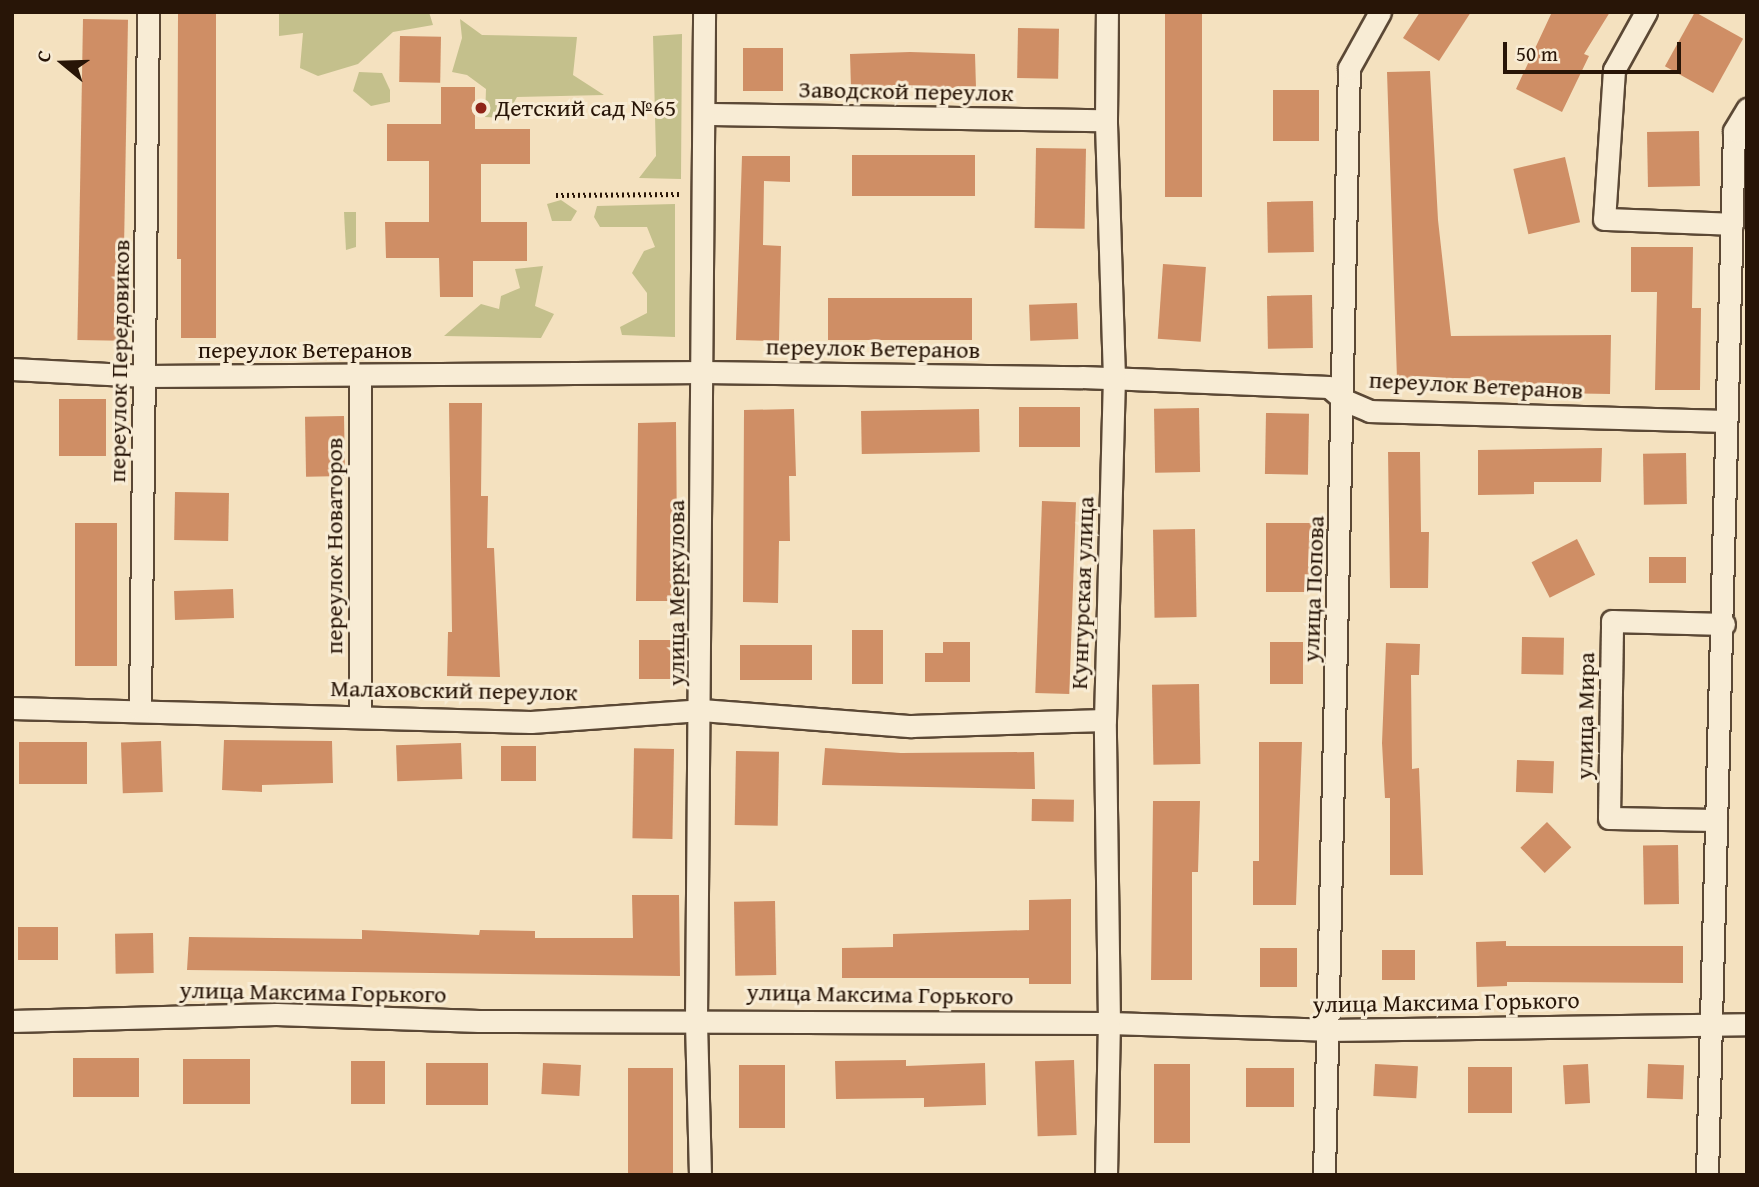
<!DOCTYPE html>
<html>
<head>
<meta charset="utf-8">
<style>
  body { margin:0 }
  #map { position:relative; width:1759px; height:1187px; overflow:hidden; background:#f4e1bf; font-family:"Gentium Book Plus",serif }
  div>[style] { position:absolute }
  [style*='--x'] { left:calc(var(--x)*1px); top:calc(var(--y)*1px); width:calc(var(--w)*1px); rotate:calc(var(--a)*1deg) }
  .green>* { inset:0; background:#c4c08c }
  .building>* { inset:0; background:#cf8e65; transform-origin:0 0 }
  .path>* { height:4.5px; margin-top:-2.25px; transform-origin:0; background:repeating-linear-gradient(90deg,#281507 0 2px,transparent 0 5.5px) }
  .roads { filter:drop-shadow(2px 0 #5b4835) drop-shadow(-2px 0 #5b4835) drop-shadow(0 2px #5b4835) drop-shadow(0 -2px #5b4835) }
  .minor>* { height:21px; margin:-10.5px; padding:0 10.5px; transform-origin:10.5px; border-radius:10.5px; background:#f8ecd5 }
  .dots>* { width:19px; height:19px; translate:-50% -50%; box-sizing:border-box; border:4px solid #f8ecd5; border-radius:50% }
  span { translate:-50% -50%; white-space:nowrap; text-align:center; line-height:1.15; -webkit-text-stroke:6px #f8ecd5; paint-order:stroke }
  .street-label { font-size:24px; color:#281507 }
  .poi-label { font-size:24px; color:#281507 }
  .left { translate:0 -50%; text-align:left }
  .frame { position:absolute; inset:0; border:14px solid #281507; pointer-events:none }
  .north { position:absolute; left:28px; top:28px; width:70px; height:70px; -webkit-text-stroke:5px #f8ecd5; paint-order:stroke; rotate:289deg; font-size:19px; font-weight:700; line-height:28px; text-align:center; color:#281507 }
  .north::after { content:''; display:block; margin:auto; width:24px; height:32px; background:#281507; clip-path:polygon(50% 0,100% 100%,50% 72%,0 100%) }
  .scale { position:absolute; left:1503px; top:42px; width:178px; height:32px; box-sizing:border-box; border:4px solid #281507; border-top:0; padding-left:9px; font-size:21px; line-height:24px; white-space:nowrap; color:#281507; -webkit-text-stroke:5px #f8ecd5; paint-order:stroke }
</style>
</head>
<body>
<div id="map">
  <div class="green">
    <div style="clip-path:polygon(279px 12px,429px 12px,433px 25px,393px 32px,358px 64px,318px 76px,300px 68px,303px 33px,279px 36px)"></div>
    <div style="clip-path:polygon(460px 19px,482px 35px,577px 37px,573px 75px,604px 95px,517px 97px,505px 118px,485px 117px,486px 89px,467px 75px,452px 72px,462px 38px)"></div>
    <div style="clip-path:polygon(682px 34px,681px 179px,639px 178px,656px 156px,653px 36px)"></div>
    <div style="clip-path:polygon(359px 72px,382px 73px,390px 90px,390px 102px,371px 106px,353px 91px)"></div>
    <div style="clip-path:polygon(561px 200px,577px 211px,571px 221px,552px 221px,547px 204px)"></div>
    <div style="clip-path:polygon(675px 204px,675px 337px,622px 335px,620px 327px,647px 313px,647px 293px,632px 273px,644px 251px,655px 247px,647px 227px,600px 227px,594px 217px,597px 206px)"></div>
    <div style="clip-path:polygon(344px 212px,356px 212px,356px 247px,346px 250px)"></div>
    <div style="clip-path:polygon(543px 266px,535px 306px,554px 314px,541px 338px,444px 336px,481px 304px,499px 309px,501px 296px,520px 288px,515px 269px)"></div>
  </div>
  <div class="building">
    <div style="clip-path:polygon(178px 12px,216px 12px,216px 338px,181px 338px,181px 259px,177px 259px)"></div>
    <div style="left:1165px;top:12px;width:37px;height:185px"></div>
    <div style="clip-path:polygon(1420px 12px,1471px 12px,1439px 61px,1403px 38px)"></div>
    <div style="clip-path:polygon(1552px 12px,1610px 12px,1584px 54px,1589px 56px,1562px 112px,1516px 89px)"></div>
    <div style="left:1695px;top:12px;width:55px;height:62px;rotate:29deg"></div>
    <div style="left:83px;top:19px;width:45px;height:321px;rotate:1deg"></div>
    <div style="left:1018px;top:28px;width:41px;height:50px;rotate:1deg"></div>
    <div style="left:400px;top:36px;width:41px;height:46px;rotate:1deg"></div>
    <div style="left:743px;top:48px;width:40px;height:43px"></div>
    <div style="clip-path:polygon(910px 52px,975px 54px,976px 88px,851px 88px,850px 54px)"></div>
    <div style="clip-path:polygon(1430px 71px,1438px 220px,1451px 336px,1611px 335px,1610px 394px,1552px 393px,1552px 384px,1484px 383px,1484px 378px,1397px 379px,1387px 72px)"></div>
    <div style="clip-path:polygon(441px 87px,475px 87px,475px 129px,530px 129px,530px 164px,481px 164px,481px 222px,527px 222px,527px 261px,473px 261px,473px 297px,440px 297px,439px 258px,386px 258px,385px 222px,429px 222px,429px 161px,387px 161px,387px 124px,441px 124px)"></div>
    <div style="left:1273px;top:90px;width:46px;height:51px"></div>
    <div style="left:1699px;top:131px;width:55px;height:52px;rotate:89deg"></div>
    <div style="left:1036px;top:148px;width:50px;height:80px;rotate:1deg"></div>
    <div style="left:852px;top:155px;width:123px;height:41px"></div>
    <div style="clip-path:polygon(742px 156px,790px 156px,790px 182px,764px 181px,763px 245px,781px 246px,779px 341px,736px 340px)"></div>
    <div style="left:1565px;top:157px;width:67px;height:53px;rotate:77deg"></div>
    <div style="left:1313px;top:201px;width:51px;height:46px;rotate:89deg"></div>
    <div style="clip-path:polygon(1631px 247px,1693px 247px,1692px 308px,1701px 308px,1700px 390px,1655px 390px,1657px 292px,1631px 292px)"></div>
    <div style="left:1163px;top:264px;width:43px;height:75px;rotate:4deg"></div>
    <div style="left:1312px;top:295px;width:53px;height:45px;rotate:89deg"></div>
    <div style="left:828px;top:298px;width:144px;height:42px"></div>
    <div style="left:1077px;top:303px;width:36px;height:48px;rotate:88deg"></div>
    <div style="left:59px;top:399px;width:47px;height:57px"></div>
    <div style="clip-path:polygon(449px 403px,482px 403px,481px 496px,488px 496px,487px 548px,494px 548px,500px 677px,447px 676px,448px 632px,452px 632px)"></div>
    <div style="left:1080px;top:407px;width:40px;height:61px;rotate:90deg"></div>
    <div style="left:1199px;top:408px;width:64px;height:45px;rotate:89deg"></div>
    <div style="clip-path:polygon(794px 409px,796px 476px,789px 476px,790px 541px,779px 541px,778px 603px,743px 602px,744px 410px)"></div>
    <div style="left:979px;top:409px;width:43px;height:118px;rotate:89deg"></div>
    <div style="left:1266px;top:413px;width:43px;height:61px;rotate:1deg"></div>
    <div style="left:344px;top:416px;width:60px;height:39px;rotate:89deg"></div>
    <div style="clip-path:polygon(676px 422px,677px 543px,672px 543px,672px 601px,636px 601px,638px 423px)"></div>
    <div style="clip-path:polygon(1602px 448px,1601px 482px,1534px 482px,1534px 494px,1478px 495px,1478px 450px)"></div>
    <div style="clip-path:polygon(1388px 452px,1420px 452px,1421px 532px,1429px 532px,1428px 588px,1390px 588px)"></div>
    <div style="left:1686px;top:453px;width:51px;height:43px;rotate:89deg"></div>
    <div style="left:175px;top:492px;width:54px;height:48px;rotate:1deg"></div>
    <div style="left:1042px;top:501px;width:34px;height:192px;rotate:2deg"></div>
    <div style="left:75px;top:523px;width:42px;height:143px"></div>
    <div style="left:1266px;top:523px;width:47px;height:69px"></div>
    <div style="left:1195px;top:529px;width:88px;height:42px;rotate:89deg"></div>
    <div style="left:1577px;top:539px;width:40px;height:51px;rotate:63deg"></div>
    <div style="left:1686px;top:557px;width:26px;height:37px;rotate:90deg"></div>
    <div style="left:233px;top:589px;width:29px;height:59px;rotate:88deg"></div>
    <div style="left:852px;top:630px;width:31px;height:54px"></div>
    <div style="left:1522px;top:637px;width:42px;height:37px;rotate:1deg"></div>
    <div style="left:639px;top:640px;width:39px;height:39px"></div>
    <div style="clip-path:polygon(943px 642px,970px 642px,970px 682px,925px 682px,925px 653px,943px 653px)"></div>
    <div style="left:1270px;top:642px;width:33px;height:42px"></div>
    <div style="clip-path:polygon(1386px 643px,1420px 644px,1419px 675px,1411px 675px,1412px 769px,1419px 768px,1423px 875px,1390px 875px,1390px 798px,1385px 798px,1382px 743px)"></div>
    <div style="left:740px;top:645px;width:72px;height:35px"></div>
    <div style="left:1199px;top:684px;width:80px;height:47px;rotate:89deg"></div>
    <div style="clip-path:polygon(224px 740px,332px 741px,333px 783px,262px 785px,262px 792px,222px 790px)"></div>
    <div style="left:161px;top:741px;width:51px;height:40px;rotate:88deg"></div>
    <div style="left:87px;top:742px;width:42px;height:68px;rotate:90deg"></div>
    <div style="clip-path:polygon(1259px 742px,1302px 742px,1296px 905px,1253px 905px,1253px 861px,1259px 861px)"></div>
    <div style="left:461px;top:743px;width:36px;height:65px;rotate:88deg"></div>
    <div style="left:501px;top:746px;width:35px;height:35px"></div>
    <div style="clip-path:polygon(825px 748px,901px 753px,1034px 752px,1035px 789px,822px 785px)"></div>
    <div style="left:674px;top:749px;width:90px;height:40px;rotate:91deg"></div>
    <div style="left:736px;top:751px;width:43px;height:74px;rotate:1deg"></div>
    <div style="left:1517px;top:760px;width:37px;height:32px;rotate:2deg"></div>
    <div style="left:1032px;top:799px;width:42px;height:22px;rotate:1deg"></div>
    <div style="clip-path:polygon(1153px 801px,1200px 801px,1198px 872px,1192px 872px,1192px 980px,1151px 980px)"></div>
    <div style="left:1547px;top:822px;width:35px;height:37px;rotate:46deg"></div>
    <div style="left:1678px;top:845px;width:59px;height:35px;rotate:89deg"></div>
    <div style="clip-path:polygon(632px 895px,679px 895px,680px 976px,187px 970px,189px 937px,362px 939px,362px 930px,479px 935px,480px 930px,535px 931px,535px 938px,633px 938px)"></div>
    <div style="clip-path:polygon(1071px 899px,1071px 984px,1029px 984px,1029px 978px,842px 978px,842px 948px,893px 947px,893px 934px,1029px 930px,1029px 900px)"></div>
    <div style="left:775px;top:901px;width:74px;height:41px;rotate:89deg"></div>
    <div style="left:58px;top:927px;width:33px;height:40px;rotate:90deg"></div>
    <div style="left:153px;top:933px;width:40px;height:38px;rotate:89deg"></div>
    <div style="clip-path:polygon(1506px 941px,1506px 946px,1683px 946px,1683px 983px,1507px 982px,1507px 986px,1477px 987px,1476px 942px)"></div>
    <div style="left:1260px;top:948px;width:37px;height:39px"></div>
    <div style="left:1415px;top:950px;width:30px;height:33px;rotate:90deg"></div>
    <div style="left:73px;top:1058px;width:66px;height:39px"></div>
    <div style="left:250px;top:1059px;width:45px;height:67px;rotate:90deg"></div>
    <div style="clip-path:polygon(906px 1060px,906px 1066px,985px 1063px,986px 1105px,924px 1107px,924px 1098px,836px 1099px,835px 1061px)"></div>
    <div style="left:1074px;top:1060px;width:75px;height:39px;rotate:88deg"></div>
    <div style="left:351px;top:1061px;width:34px;height:43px"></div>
    <div style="left:426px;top:1063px;width:62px;height:42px"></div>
    <div style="left:543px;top:1063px;width:38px;height:31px;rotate:3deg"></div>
    <div style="left:1154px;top:1064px;width:36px;height:79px"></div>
    <div style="left:1375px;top:1064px;width:43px;height:32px;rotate:3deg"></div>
    <div style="left:1588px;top:1064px;width:39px;height:25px;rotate:87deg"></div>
    <div style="left:1648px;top:1064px;width:36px;height:34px;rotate:2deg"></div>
    <div style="left:785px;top:1065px;width:63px;height:46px;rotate:90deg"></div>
    <div style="left:1468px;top:1067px;width:44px;height:46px"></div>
    <div style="left:628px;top:1068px;width:45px;height:107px"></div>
    <div style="left:1294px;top:1068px;width:39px;height:48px;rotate:90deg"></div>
  </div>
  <div class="path">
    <div style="--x:556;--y:195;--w:125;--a:-0.5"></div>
  </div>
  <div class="roads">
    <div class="minor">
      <div style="--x:1646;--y:12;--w:66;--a:118.9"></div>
      <div style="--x:1614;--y:70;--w:149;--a:93.8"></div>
      <div style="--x:1604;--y:219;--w:128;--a:2.2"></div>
      <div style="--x:706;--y:114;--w:400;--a:0.9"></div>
      <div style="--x:12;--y:369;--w:134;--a:3"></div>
      <div style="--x:146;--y:376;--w:558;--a:-0.41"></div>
      <div style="--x:704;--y:372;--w:378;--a:0.8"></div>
      <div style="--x:1082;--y:377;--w:247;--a:2.3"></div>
      <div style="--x:1329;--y:387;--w:20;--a:41"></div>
      <div style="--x:1344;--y:400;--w:28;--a:23"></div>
      <div style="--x:1370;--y:411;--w:355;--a:1.6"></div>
      <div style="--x:360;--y:376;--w:340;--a:90"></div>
      <div style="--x:12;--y:708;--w:519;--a:1.55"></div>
      <div style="--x:531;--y:722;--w:170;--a:-4"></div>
      <div style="--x:701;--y:710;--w:211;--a:4.4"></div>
      <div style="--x:911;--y:726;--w:194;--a:-1.8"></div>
      <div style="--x:140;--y:710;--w:698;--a:-89.34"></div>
      <div style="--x:1716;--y:820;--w:107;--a:-178.9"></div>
      <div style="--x:1609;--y:818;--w:197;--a:-89.1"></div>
      <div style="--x:1612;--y:621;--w:112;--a:1.5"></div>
      <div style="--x:12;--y:1021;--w:264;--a:-1.5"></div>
      <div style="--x:276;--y:1014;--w:203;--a:2"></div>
      <div style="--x:479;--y:1021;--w:630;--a:0.18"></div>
      <div style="--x:1109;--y:1023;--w:218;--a:1.8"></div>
      <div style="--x:1327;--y:1030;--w:420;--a:-0.8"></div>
      <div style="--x:700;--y:1175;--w:157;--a:-91.5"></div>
      <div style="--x:696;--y:1018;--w:1006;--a:-89.54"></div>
      <div style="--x:1106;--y:1175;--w:152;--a:-88.9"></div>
      <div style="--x:1109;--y:1023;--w:303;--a:-90.8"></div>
      <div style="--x:1105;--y:720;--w:342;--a:-88.5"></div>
      <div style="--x:1114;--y:378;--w:258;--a:-91.8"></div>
      <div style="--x:1106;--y:120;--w:108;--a:-89.5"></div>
      <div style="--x:1324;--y:1175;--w:1107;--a:-88.71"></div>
      <div style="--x:1349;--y:68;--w:64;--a:-61"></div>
      <div style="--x:1707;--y:1175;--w:1044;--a:-88.52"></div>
      <div style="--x:1734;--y:131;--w:26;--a:-59"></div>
    </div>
  </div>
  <div class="dots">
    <div style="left:481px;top:108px;background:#8f2418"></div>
  </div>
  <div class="street-label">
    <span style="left:906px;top:91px;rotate:1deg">Заводской переулок</span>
    <span style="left:873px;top:348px;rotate:1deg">переулок Ветеранов</span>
    <span style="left:305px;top:350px">переулок Ветеранов</span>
    <span style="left:119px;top:361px;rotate:-89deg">переулок Передовиков</span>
    <span style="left:1476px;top:385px;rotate:3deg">переулок Ветеранов</span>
    <span style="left:334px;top:546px;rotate:-90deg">переулок Новаторов</span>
    <span style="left:1313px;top:589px;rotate:-88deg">улица Попова</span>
    <span style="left:676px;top:593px;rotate:-90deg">улица Меркулова</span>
    <span style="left:1082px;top:593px;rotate:-88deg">Кунгурская улица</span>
    <span style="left:454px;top:690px;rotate:1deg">Малаховский переулок</span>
    <span style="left:1585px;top:716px;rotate:-89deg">улица Мира</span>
    <span style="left:313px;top:992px;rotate:1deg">улица Максима Горького</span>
    <span style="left:880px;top:994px;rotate:1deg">улица Максима Горького</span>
    <span style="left:1446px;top:1002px;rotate:-1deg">улица Максима Горького</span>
  </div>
  <div class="poi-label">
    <span class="left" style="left:495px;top:108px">Детский сад №65</span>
  </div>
  <div class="frame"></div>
  <div class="north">С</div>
  <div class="scale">50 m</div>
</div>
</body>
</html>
